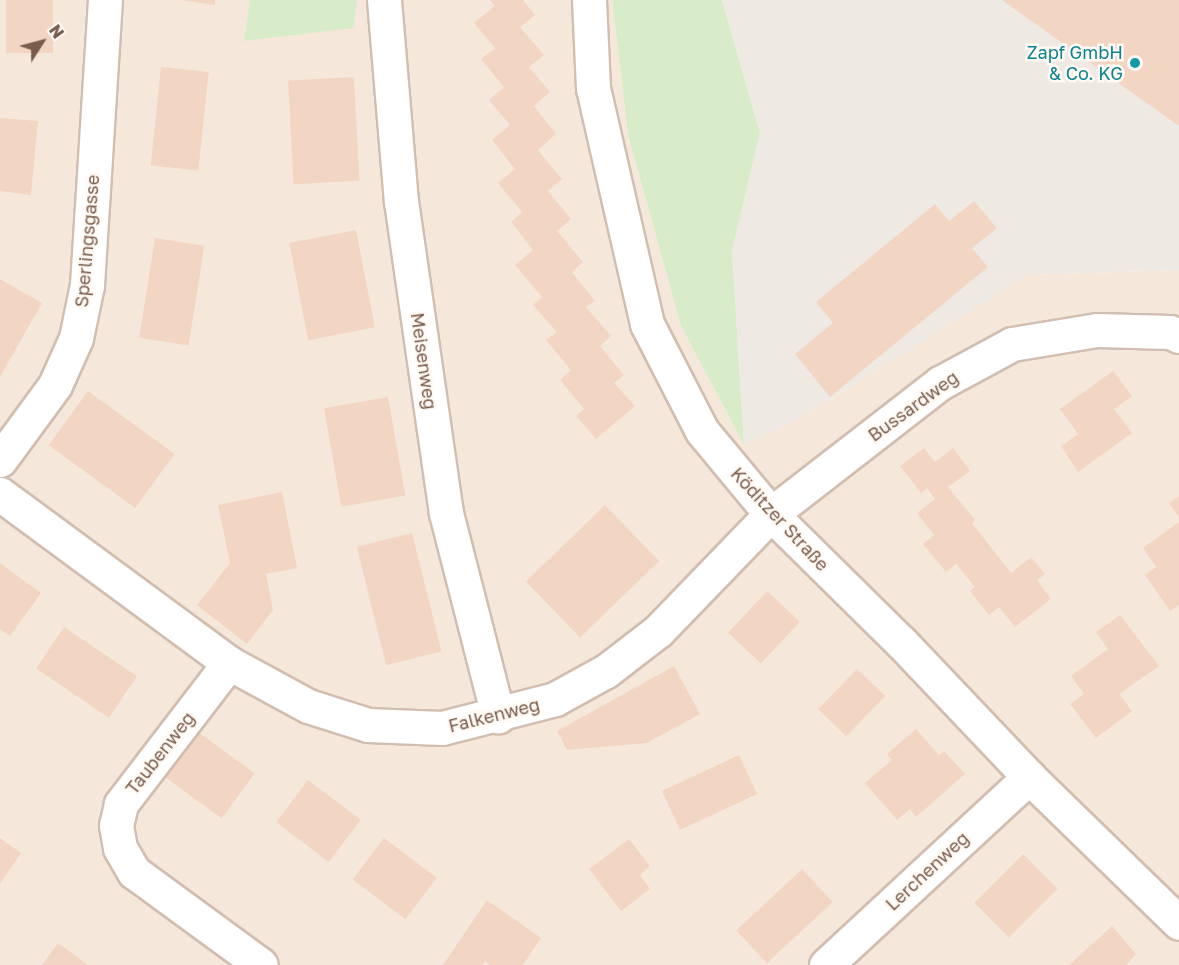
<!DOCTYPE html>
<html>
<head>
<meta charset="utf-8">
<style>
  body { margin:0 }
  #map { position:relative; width:1179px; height:965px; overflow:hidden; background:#fdf6ec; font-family:"Golos Text",sans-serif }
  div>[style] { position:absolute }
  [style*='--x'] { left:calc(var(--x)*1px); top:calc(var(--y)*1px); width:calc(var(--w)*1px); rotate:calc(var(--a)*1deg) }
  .residential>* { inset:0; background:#f5e8da }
  .industrial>* { inset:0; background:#efe9e4 }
  .green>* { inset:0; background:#d8ecc9 }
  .building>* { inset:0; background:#f3d5c3; transform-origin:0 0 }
  .roads { filter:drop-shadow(2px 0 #d1beb0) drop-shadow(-2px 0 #d1beb0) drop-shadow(0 2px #d1beb0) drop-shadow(0 -2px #d1beb0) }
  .minor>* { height:33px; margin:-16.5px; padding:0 16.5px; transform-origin:16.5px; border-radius:16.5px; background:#fff }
  .dots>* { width:16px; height:16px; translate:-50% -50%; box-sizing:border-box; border:3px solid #fffaf3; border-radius:50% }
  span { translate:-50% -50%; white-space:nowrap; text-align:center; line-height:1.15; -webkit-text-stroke:5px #fffaf3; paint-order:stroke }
  .culture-label { font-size:18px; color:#0d838f }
  .right { translate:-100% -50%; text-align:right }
  .street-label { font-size:18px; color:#7a5c4d }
  .north { position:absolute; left:12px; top:12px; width:60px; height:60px; -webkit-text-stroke:4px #fffaf3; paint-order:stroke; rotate:54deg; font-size:16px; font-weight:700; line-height:24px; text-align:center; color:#7a5c4d }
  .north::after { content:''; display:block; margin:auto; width:21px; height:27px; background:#7a5c4d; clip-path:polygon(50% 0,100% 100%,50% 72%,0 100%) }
</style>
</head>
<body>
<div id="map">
  <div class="residential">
    <div style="clip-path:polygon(0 0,612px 0,628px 135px,681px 326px,744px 445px,804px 416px,1028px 275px,1179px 270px,1179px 965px,0 965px)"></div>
  </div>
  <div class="industrial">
    <div style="clip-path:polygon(722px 0,1179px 0,1179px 270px,1028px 275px,804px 416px,744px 445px,732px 251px,760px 133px)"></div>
  </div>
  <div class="green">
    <div style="clip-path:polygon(250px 0,357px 0,354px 28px,244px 41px)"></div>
    <div style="clip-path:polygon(612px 0,722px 0,760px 133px,732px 251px,744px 445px,681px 326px,628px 135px)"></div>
  </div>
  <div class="building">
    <div style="left:6px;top:0;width:47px;height:53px"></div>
    <div style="clip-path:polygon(180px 0,215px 0,215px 5px)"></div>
    <div style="clip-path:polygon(490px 0,523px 0,535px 15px,520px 27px,544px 55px,529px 67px,550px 92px,534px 106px,556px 134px,538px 150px,562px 179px,548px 191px,571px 219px,557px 231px,583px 262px,572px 272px,595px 301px,586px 307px,611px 336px,600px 346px,624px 375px,614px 383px,635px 406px,596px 439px,576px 416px,584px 409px,560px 380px,571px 370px,546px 340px,557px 332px,533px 305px,542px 297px,515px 265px,533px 250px,511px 222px,522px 212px,498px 183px,515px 169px,492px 140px,510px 125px,489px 100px,504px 87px,481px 59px,495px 48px,474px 23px,495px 6px)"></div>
    <div style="clip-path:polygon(1002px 0,1179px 0,1179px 126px)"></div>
    <div style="left:161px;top:67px;width:48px;height:99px;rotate:6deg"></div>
    <div style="left:354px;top:77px;width:104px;height:66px;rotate:87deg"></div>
    <div style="clip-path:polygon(0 118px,38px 121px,31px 195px,0 191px)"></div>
    <div style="clip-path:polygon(974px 201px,997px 228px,972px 248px,988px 267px,830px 397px,795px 354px,833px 323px,816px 302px,935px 204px,949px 221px)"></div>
    <div style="left:356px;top:230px;width:99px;height:68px;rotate:79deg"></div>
    <div style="left:155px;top:238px;width:50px;height:101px;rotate:9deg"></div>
    <div style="clip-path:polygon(0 279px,42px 303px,0 377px)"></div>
    <div style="clip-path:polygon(1113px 371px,1132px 396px,1114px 409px,1132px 433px,1078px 472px,1061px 446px,1078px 434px,1060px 409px)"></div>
    <div style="left:88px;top:391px;width:107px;height:67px;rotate:36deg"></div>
    <div style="left:388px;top:397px;width:100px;height:65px;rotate:80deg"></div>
    <div style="clip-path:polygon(924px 448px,935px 462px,953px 448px,970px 471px,948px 487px,975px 520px,972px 523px,1011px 573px,1031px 557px,1045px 574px,1037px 580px,1051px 599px,1015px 627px,999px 607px,989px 615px,970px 591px,975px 587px,956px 564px,946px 572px,923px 544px,934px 535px,917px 513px,935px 499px,927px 488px,921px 493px,900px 466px)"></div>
    <div style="clip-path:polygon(282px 492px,297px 568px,266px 574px,273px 610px,247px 644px,197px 605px,230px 563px,218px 505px)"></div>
    <div style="clip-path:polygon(1179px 496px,1179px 517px,1169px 503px)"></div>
    <div style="left:605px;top:505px;width:78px;height:110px;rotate:46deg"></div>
    <div style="clip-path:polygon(1179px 522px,1179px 605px,1170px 611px,1145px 575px,1156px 567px,1143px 548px)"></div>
    <div style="left:412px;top:533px;width:122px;height:57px;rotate:76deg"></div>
    <div style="clip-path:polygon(0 563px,41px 593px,10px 636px,0 629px)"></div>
    <div style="left:767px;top:591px;width:45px;height:57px;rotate:43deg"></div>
    <div style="clip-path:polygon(1120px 615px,1159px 666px,1119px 694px,1132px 711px,1096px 738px,1070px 704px,1084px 694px,1071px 676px,1108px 649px,1096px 632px)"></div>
    <div style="left:64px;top:627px;width:88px;height:50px;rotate:34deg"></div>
    <div style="clip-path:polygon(674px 666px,700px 714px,647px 743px,567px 750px,557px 731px)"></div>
    <div style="left:857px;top:669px;width:39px;height:56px;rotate:44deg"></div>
    <div style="clip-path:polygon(916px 729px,939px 755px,944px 751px,965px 774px,916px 817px,910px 809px,897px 820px,865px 783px,892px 760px,887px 754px)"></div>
    <div style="left:198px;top:732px;width:70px;height:56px;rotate:36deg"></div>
    <div style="left:739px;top:755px;width:43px;height:85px;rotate:65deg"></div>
    <div style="left:308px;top:780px;width:66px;height:53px;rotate:37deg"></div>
    <div style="clip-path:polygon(0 838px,21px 853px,0 884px)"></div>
    <div style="left:384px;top:838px;width:66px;height:52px;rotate:37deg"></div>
    <div style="clip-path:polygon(629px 839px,650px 866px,640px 875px,650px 889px,621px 911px,589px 869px)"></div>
    <div style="left:1023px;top:854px;width:49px;height:69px;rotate:45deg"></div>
    <div style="left:802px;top:869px;width:45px;height:90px;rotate:47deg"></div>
    <div style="clip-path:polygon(487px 900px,541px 938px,523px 965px,490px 965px,485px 961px,482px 965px,443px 965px)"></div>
    <div style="clip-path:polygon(1112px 926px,1136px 954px,1126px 965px,1069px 965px)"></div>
    <div style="clip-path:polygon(58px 943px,88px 965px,42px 965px)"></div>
  </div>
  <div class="roads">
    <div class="minor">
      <div style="--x:384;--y:0;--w:202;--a:85.2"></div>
      <div style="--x:401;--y:201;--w:315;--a:81.8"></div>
      <div style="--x:446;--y:513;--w:210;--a:75.6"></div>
      <div style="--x:589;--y:0;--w:88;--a:87.4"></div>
      <div style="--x:593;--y:88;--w:242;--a:77.1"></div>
      <div style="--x:647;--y:324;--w:120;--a:62.8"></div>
      <div style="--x:702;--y:431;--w:108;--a:50.3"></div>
      <div style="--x:771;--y:514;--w:182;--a:44.6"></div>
      <div style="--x:901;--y:642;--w:186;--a:46.5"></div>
      <div style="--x:1029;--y:777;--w:209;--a:44.2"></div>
      <div style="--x:0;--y:460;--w:93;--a:-53.7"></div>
      <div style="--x:55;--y:385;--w:51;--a:-65.9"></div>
      <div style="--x:76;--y:338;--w:54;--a:-78.3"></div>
      <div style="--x:87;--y:285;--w:286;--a:-86.4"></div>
      <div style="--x:0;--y:494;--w:285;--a:36.4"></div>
      <div style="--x:229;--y:663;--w:90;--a:28.6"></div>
      <div style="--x:308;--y:706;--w:63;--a:17.6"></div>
      <div style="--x:368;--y:725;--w:74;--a:2.3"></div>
      <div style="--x:442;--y:728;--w:117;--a:-14.4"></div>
      <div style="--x:555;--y:699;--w:58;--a:-28.8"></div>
      <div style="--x:606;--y:671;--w:66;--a:-37.6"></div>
      <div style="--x:658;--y:631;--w:163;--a:-46"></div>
      <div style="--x:771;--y:514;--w:214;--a:-37.8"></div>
      <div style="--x:940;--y:383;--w:82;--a:-28.4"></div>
      <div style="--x:1012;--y:344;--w:86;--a:-9.4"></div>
      <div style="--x:1097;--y:330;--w:73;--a:1.6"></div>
      <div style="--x:1170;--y:332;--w:10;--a:24"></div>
      <div style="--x:229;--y:663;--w:178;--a:127.5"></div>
      <div style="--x:121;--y:804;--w:22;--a:103"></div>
      <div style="--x:116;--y:825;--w:23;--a:80"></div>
      <div style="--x:120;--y:848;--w:28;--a:60"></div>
      <div style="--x:134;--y:872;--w:157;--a:36.2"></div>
      <div style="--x:826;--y:965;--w:277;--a:-42.8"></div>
    </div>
  </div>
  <div class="dots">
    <div style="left:1135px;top:63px;background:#0f9aa8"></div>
  </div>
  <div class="culture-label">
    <span class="right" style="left:1123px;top:63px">Zapf GmbH<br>&amp; Co. KG</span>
  </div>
  <div class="street-label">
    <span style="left:87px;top:241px;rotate:-85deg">Sperlingsgasse</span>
    <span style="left:424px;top:361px;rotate:82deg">Meisenweg</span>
    <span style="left:913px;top:406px;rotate:-36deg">Bussardweg</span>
    <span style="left:780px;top:519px;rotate:47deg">Köditzer Straße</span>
    <span style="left:494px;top:715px;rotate:-14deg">Falkenweg</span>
    <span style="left:160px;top:753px;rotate:-52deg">Taubenweg</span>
    <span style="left:927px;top:871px;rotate:-43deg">Lerchenweg</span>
  </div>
  <div class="north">N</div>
</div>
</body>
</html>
